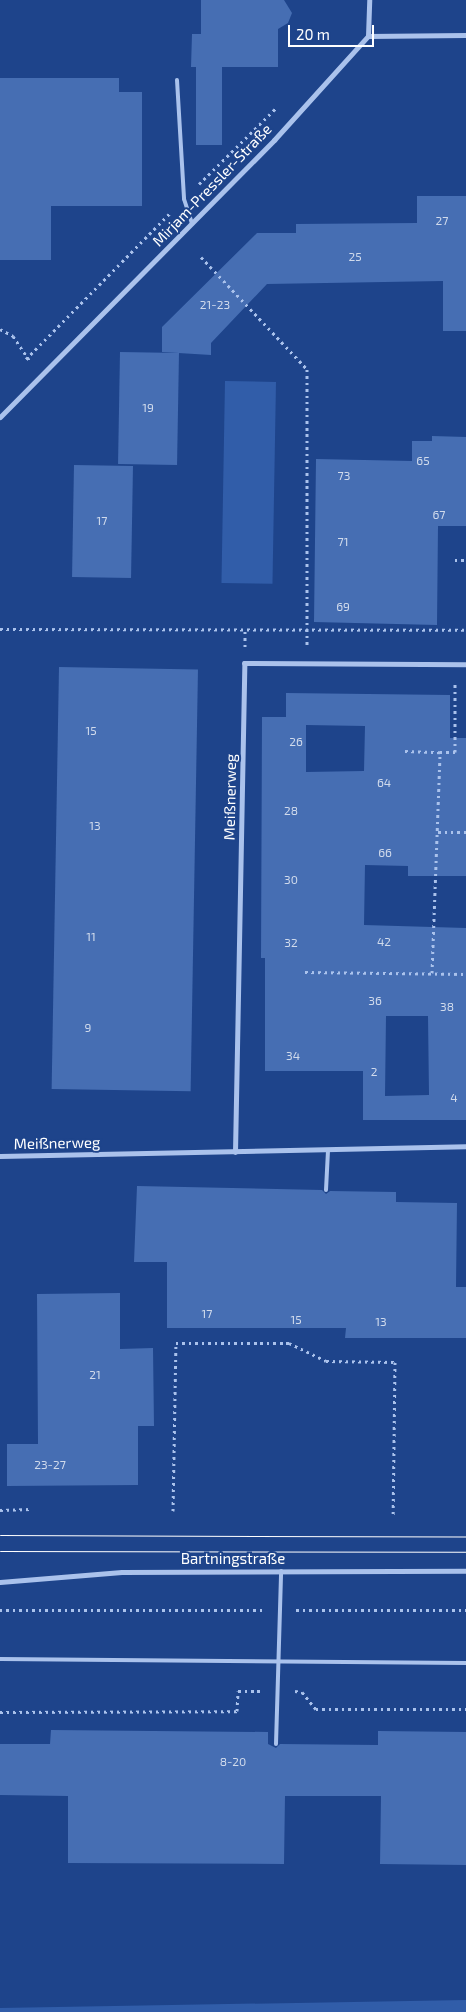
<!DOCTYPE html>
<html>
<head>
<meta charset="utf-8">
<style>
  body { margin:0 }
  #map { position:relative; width:466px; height:2012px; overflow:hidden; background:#1e448b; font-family:"Exo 2",sans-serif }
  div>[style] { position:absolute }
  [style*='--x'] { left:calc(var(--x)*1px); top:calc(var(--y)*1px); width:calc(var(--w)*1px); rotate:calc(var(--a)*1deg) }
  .green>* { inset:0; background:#315da9; transform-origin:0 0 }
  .building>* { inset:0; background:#466eb3; transform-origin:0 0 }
  .path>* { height:3px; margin-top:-1.5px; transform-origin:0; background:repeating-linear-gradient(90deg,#aac2ec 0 2.5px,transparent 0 6.5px) }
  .service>* { height:4px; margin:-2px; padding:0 2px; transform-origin:2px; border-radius:2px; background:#aac2ec }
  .minor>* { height:5px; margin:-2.5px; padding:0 2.5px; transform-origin:2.5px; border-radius:2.5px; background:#aac2ec }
  .tram>* { height:1px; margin:-0.5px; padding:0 0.5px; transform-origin:0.5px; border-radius:0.5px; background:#fff }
  span { translate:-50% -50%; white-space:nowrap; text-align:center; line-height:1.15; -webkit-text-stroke:4px #1e448b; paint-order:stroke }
  .number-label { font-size:12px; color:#d1dbec }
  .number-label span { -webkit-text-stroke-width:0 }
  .street-label { font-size:15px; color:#fff }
  .scale { position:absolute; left:288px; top:25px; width:86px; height:22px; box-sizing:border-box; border:2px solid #fff; border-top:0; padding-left:6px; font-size:15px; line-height:18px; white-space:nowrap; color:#fff; -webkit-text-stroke:4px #1e448b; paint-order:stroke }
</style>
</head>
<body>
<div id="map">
  <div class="green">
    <div style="left:225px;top:381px;width:51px;height:202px;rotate:1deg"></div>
    <div style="clip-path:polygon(466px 2000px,466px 2012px,0 2012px,0 2008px)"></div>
  </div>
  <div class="building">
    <div style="clip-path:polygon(201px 0,284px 0,292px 13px,288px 23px,278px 29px,278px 67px,222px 67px,222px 145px,196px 145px,196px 67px,191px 67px,192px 34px,201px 34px)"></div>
    <div style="clip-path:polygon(0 78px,119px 78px,119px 92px,142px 92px,142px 206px,51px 206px,51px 260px,0 260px)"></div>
    <div style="clip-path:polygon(417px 196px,466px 196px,466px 331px,443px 331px,443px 281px,267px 284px,211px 343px,211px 355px,162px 352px,162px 327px,257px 233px,296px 233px,296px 224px,417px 223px)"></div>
    <div style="left:120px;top:352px;width:59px;height:112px;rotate:1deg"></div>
    <div style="clip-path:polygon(432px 436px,466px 437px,466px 526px,438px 526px,437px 625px,314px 622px,316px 459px,412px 461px,412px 441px,432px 441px)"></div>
    <div style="left:74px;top:465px;width:59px;height:112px;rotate:1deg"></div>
    <div style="left:59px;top:667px;width:139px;height:422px;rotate:1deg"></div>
    <div style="clip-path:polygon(evenodd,286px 693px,450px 695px,450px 738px,466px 738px,466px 876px,408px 876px,408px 866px,365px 865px,364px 925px,466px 928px,466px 1120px,363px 1120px,363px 1071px,265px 1071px,265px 958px,261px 958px,262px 717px,286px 717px,286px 693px,306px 725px,365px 726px,364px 771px,306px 772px,306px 725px,286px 693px,386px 1016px,428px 1016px,429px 1095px,385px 1096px,386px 1016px)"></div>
    <div style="clip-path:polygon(137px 1186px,322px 1190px,326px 1194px,330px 1191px,396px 1192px,396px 1202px,457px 1203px,456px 1287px,466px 1287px,466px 1338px,345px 1338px,346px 1328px,167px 1328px,167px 1262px,134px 1262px)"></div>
    <div style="clip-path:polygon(120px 1293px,120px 1349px,153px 1348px,154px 1426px,138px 1426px,138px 1485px,7px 1486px,7px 1444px,38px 1444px,37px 1294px)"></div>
    <div style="clip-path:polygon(51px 1730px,268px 1732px,268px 1744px,276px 1748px,280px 1744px,378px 1745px,378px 1731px,466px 1732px,466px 1865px,380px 1864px,381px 1796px,285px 1796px,284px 1864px,68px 1863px,68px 1796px,0 1795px,0 1744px,50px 1744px)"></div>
  </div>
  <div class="path">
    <div style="--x:199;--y:184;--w:108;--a:-44.6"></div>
    <div style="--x:201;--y:257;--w:154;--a:46.6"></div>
    <div style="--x:307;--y:369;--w:278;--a:90"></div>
    <div style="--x:0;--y:329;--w:15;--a:28"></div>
    <div style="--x:13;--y:336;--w:32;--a:56"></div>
    <div style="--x:26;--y:359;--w:206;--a:-45.4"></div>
    <div style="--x:455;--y:560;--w:11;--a:0"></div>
    <div style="--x:0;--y:629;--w:466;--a:0.1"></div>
    <div style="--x:245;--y:647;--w:19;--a:-90"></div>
    <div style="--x:405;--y:751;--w:35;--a:2"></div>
    <div style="--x:438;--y:832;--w:28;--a:0"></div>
    <div style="--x:305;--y:972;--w:161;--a:0.7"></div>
    <div style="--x:432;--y:973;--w:221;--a:-87.9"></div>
    <div style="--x:440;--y:752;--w:15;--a:0"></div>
    <div style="--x:455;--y:752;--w:70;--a:-90"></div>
    <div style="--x:0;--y:1510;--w:31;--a:-2"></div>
    <div style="--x:173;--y:1511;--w:168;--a:-89"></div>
    <div style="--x:176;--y:1343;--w:113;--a:0"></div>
    <div style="--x:289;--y:1343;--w:41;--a:25.9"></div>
    <div style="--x:326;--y:1361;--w:69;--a:0.8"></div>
    <div style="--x:395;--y:1362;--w:153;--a:90.7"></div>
    <div style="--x:0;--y:1610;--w:264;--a:0"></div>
    <div style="--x:296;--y:1610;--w:170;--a:0"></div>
    <div style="--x:295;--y:1691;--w:7;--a:8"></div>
    <div style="--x:302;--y:1692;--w:22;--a:51"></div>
    <div style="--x:316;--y:1709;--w:150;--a:0"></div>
    <div style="--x:0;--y:1712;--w:237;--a:-0.2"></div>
    <div style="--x:237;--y:1711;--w:20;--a:-87"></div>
    <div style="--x:238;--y:1691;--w:23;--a:0"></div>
  </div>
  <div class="service">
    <div style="--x:177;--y:80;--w:119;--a:86.6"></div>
    <div style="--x:184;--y:199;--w:26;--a:72"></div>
    <div style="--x:326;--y:1190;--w:40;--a:-87.1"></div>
    <div style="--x:0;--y:1659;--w:466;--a:0.5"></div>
    <div style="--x:276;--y:1744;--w:173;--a:-88.3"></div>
  </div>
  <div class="minor">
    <div style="--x:368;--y:36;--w:36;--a:-88"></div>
    <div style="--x:0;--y:417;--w:390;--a:-45.3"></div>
    <div style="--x:274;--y:140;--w:140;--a:-47.9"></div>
    <div style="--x:368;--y:36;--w:98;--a:-0.6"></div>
    <div style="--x:235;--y:1152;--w:489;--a:-88.9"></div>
    <div style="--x:244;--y:663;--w:222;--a:0.3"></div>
    <div style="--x:0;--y:1156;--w:466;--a:-1.2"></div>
    <div style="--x:0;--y:1582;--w:122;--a:-4.7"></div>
    <div style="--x:122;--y:1572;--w:344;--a:-0.2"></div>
  </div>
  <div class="tram">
    <div style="--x:0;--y:1535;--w:466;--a:0.2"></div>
    <div style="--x:0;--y:1551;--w:466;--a:0.1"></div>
  </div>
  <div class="number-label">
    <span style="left:442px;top:221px">27</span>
    <span style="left:355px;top:257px">25</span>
    <span style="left:215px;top:305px">21-23</span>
    <span style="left:148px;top:408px">19</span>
    <span style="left:423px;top:461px">65</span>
    <span style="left:344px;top:476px">73</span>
    <span style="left:439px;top:515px">67</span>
    <span style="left:102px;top:521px">17</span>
    <span style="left:343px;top:542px">71</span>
    <span style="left:343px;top:607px">69</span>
    <span style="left:91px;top:731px">15</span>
    <span style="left:296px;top:742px">26</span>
    <span style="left:384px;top:783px">64</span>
    <span style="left:291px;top:811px">28</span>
    <span style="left:95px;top:826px">13</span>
    <span style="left:385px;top:853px">66</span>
    <span style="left:291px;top:880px">30</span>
    <span style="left:91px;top:937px">11</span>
    <span style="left:384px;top:942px">42</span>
    <span style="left:291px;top:943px">32</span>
    <span style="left:375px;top:1001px">36</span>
    <span style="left:447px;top:1007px">38</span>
    <span style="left:88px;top:1028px">9</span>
    <span style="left:293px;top:1056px">34</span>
    <span style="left:374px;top:1072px">2</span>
    <span style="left:454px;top:1098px">4</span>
    <span style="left:207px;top:1314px">17</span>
    <span style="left:296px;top:1320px">15</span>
    <span style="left:381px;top:1322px">13</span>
    <span style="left:95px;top:1375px">21</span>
    <span style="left:50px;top:1465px">23-27</span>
    <span style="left:233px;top:1762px">8-20</span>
  </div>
  <div class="street-label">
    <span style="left:212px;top:185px;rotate:-46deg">Mirjam-Pressler-Straße</span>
    <span style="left:230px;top:797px;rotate:-89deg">Meißnerweg</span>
    <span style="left:57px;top:1143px;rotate:-1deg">Meißnerweg</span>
    <span style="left:233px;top:1559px">Bartningstraße</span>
  </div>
  <div class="scale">20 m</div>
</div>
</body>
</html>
